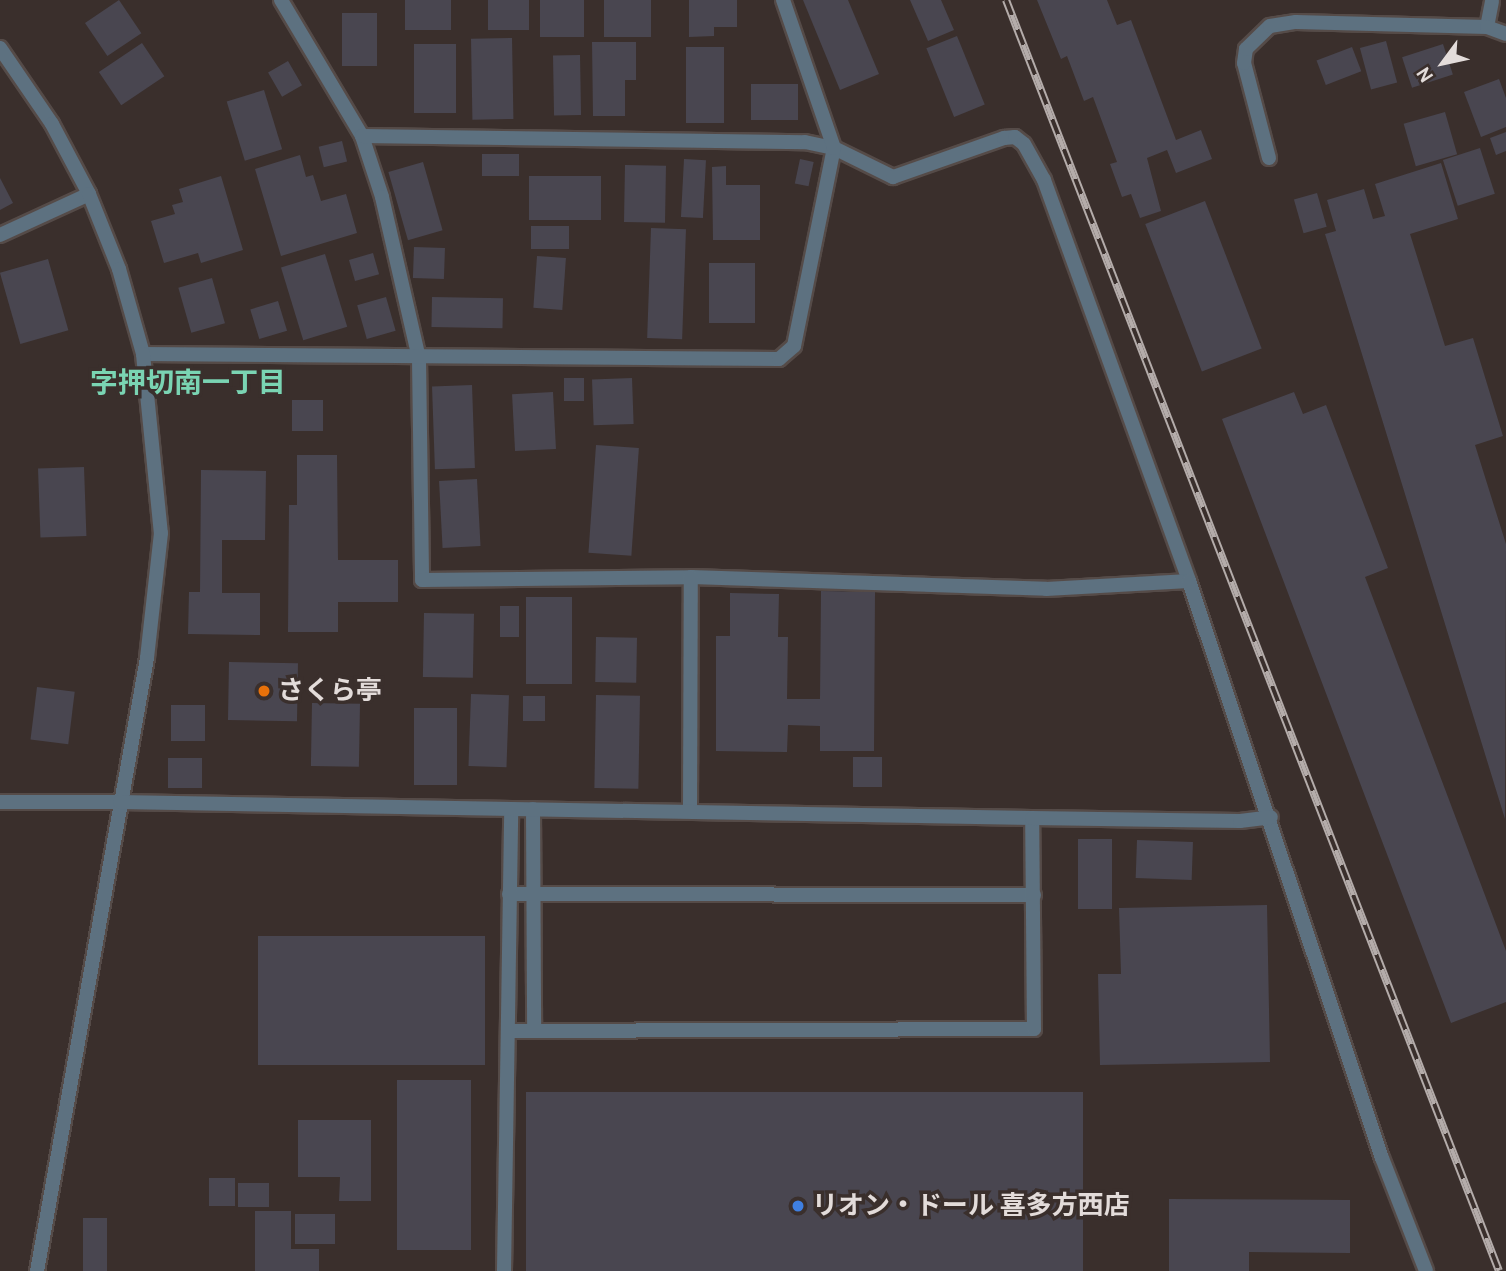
<!DOCTYPE html>
<html>
<head>
<meta charset="utf-8">
<style>
  body { margin:0 }
  #map { position:relative; width:1506px; height:1271px; overflow:hidden; background:#3a2f2c; font-family:Cabin,"Noto Sans JP",sans-serif }
  div>[style] { position:absolute }
  [style*='--x'] { left:calc(var(--x)*1px); top:calc(var(--y)*1px); width:calc(var(--w)*1px); rotate:calc(var(--a)*1deg) }
  .building>* { inset:0; background:#494650; transform-origin:0 0 }
  .roads { filter:drop-shadow(2px 0 #554b48) drop-shadow(-2px 0 #554b48) drop-shadow(0 2px #554b48) drop-shadow(0 -2px #554b48) }
  .service>* { height:14px; margin:-7px; padding:0 7px; transform-origin:7px; border-radius:7px; background:#5d7180 }
  .minor>* { height:14px; margin:-7px; padding:0 7px; transform-origin:7px; border-radius:7px; background:#5d7180 }
  .tertiary>* { height:14px; margin:-7px; padding:0 7px; transform-origin:7px; border-radius:7px; background:#5d7180 }
  .rail>* { height:8px; margin-top:-4px; transform-origin:0; background:repeating-linear-gradient(90deg,#3a2f2c 0 16px,#b4acaa 0 32px); box-sizing:border-box; border-block:2px solid #b4acaa }
  .dots>* { width:19px; height:19px; translate:-50% -50%; box-sizing:border-box; border:4px solid #3a2f2c; border-radius:50% }
  span { translate:-50% -50%; white-space:nowrap; text-align:center; line-height:1.15; -webkit-text-stroke:7px #3a2f2c; paint-order:stroke }
  .poi-label { font-size:26px; color:#e3dcda; font-weight:700 }
  .left { translate:0 -50%; text-align:left }
  .neighbourhood-label { font-size:28px; color:#7ad4b3; font-weight:700 }
  .north { position:absolute; left:1408px; top:28px; width:70px; height:70px; -webkit-text-stroke:5px #3a2f2c; paint-order:stroke; rotate:237deg; font-size:19px; font-weight:700; line-height:28px; text-align:center; color:#e3dcda }
  .north::after { content:''; display:block; margin:auto; width:24px; height:32px; background:#e3dcda; clip-path:polygon(50% 0,100% 100%,50% 72%,0 100%) }
</style>
</head>
<body>
<div id="map">
  <div class="building">
    <div style="left:119px;top:0;width:40px;height:41px;rotate:56deg"></div>
    <div style="left:405px;top:0;width:46px;height:30px"></div>
    <div style="left:488px;top:0;width:41px;height:30px"></div>
    <div style="left:540px;top:0;width:44px;height:37px"></div>
    <div style="left:604px;top:0;width:47px;height:37px"></div>
    <div style="clip-path:polygon(689px 0,737px 0,737px 27px,714px 27px,714px 36px,689px 37px)"></div>
    <div style="clip-path:polygon(803px 0,848px 0,879px 74px,840px 90px)"></div>
    <div style="clip-path:polygon(910px 0,941px 0,954px 30px,928px 41px)"></div>
    <div style="clip-path:polygon(1037px 0,1107px 0,1117px 25px,1131px 20px,1176px 140px,1201px 130px,1212px 159px,1176px 173px,1167px 150px,1147px 158px,1161px 211px,1140px 218px,1131px 194px,1122px 197px,1110px 164px,1117px 162px,1093px 97px,1084px 101px,1067px 56px,1061px 59px)"></div>
    <div style="left:342px;top:13px;width:35px;height:53px"></div>
    <div style="left:957px;top:36px;width:74px;height:33px;rotate:68deg"></div>
    <div style="left:512px;top:38px;width:81px;height:41px;rotate:89deg"></div>
    <div style="left:1386px;top:41px;width:43px;height:27px;rotate:75deg"></div>
    <div style="clip-path:polygon(592px 42px,636px 42px,636px 80px,625px 80px,625px 116px,593px 116px)"></div>
    <div style="left:142px;top:43px;width:40px;height:52px;rotate:56deg"></div>
    <div style="left:414px;top:44px;width:42px;height:69px"></div>
    <div style="left:1443px;top:44px;width:32px;height:43px;rotate:72deg"></div>
    <div style="left:686px;top:47px;width:38px;height:76px"></div>
    <div style="left:1352px;top:47px;width:26px;height:38px;rotate:69deg"></div>
    <div style="left:580px;top:55px;width:60px;height:27px;rotate:89deg"></div>
    <div style="left:288px;top:61px;width:28px;height:23px;rotate:60deg"></div>
    <div style="clip-path:polygon(1499px 79px,1506px 98px,1506px 127px,1481px 137px,1464px 92px)"></div>
    <div style="left:751px;top:84px;width:47px;height:36px"></div>
    <div style="left:264px;top:90px;width:62px;height:39px;rotate:73deg"></div>
    <div style="left:1445px;top:112px;width:44px;height:43px;rotate:74deg"></div>
    <div style="clip-path:polygon(1506px 132px,1506px 151px,1496px 155px,1490px 138px)"></div>
    <div style="left:342px;top:141px;width:21px;height:24px;rotate:76deg"></div>
    <div style="left:1480px;top:148px;width:48px;height:39px;rotate:72deg"></div>
    <div style="left:519px;top:154px;width:22px;height:37px;rotate:90deg"></div>
    <div style="clip-path:polygon(300px 155px,306px 177px,313px 175px,321px 201px,346px 194px,357px 233px,281px 256px,255px 169px)"></div>
    <div style="left:684px;top:159px;width:22px;height:58px;rotate:3deg"></div>
    <div style="left:800px;top:159px;width:14px;height:25px;rotate:12deg"></div>
    <div style="left:423px;top:162px;width:71px;height:36px;rotate:74deg"></div>
    <div style="clip-path:polygon(1441px 163px,1458px 219px,1410px 234px,1445px 346px,1473px 338px,1503px 436px,1475px 445px,1506px 544px,1505px 819px,1325px 234px,1336px 231px,1327px 200px,1364px 189px,1373px 219px,1385px 216px,1375px 184px)"></div>
    <div style="left:625px;top:165px;width:41px;height:57px;rotate:1deg"></div>
    <div style="clip-path:polygon(726px 166px,726px 185px,760px 185px,760px 240px,713px 240px,712px 167px)"></div>
    <div style="clip-path:polygon(221px 176px,243px 250px,201px 263px,198px 253px,164px 263px,151px 221px,175px 214px,172px 205px,183px 202px,179px 189px)"></div>
    <div style="left:529px;top:176px;width:72px;height:44px"></div>
    <div style="clip-path:polygon(0 178px,13px 203px,0 210px)"></div>
    <div style="left:1317px;top:193px;width:35px;height:24px;rotate:74deg"></div>
    <div style="left:1205px;top:201px;width:158px;height:64px;rotate:69deg"></div>
    <div style="left:531px;top:226px;width:38px;height:23px"></div>
    <div style="left:651px;top:228px;width:35px;height:110px;rotate:2deg"></div>
    <div style="left:414px;top:247px;width:31px;height:31px;rotate:2deg"></div>
    <div style="left:373px;top:253px;width:22px;height:25px;rotate:74deg"></div>
    <div style="left:325px;top:254px;width:76px;height:46px;rotate:73deg"></div>
    <div style="left:537px;top:256px;width:29px;height:52px;rotate:4deg"></div>
    <div style="left:48px;top:259px;width:74px;height:50px;rotate:74deg"></div>
    <div style="left:709px;top:263px;width:46px;height:60px"></div>
    <div style="left:212px;top:278px;width:47px;height:35px;rotate:74deg"></div>
    <div style="left:386px;top:297px;width:35px;height:30px;rotate:74deg"></div>
    <div style="left:432px;top:297px;width:71px;height:30px;rotate:1deg"></div>
    <div style="left:278px;top:301px;width:31px;height:29px;rotate:73deg"></div>
    <div style="left:564px;top:378px;width:20px;height:23px"></div>
    <div style="left:632px;top:378px;width:46px;height:40px;rotate:88deg"></div>
    <div style="left:472px;top:385px;width:83px;height:40px;rotate:88deg"></div>
    <div style="left:553px;top:392px;width:57px;height:41px;rotate:87deg"></div>
    <div style="clip-path:polygon(1294px 392px,1303px 414px,1326px 405px,1388px 568px,1365px 577px,1506px 951px,1506px 1002px,1451px 1023px,1222px 419px)"></div>
    <div style="left:292px;top:400px;width:31px;height:31px"></div>
    <div style="left:596px;top:445px;width:43px;height:108px;rotate:4deg"></div>
    <div style="clip-path:polygon(297px 455px,337px 455px,338px 560px,398px 560px,398px 602px,338px 602px,338px 632px,288px 632px,289px 505px,297px 505px)"></div>
    <div style="left:84px;top:467px;width:69px;height:46px;rotate:88deg"></div>
    <div style="clip-path:polygon(201px 470px,266px 471px,265px 540px,222px 540px,222px 593px,260px 593px,260px 635px,188px 634px,189px 592px,200px 592px)"></div>
    <div style="left:477px;top:479px;width:67px;height:38px;rotate:87deg"></div>
    <div style="clip-path:polygon(821px 591px,875px 592px,874px 751px,820px 751px,820px 726px,788px 725px,787px 752px,716px 751px,716px 636px,730px 636px,730px 593px,779px 594px,778px 637px,788px 637px,787px 699px,820px 699px)"></div>
    <div style="left:526px;top:597px;width:46px;height:87px"></div>
    <div style="left:500px;top:606px;width:19px;height:31px"></div>
    <div style="left:424px;top:613px;width:50px;height:64px;rotate:1deg"></div>
    <div style="left:596px;top:637px;width:41px;height:45px;rotate:1deg"></div>
    <div style="left:229px;top:662px;width:69px;height:58px;rotate:1deg"></div>
    <div style="left:37px;top:687px;width:38px;height:53px;rotate:7deg"></div>
    <div style="left:471px;top:694px;width:38px;height:72px;rotate:2deg"></div>
    <div style="left:596px;top:695px;width:44px;height:93px;rotate:1deg"></div>
    <div style="left:523px;top:696px;width:22px;height:25px"></div>
    <div style="left:312px;top:703px;width:48px;height:63px;rotate:1deg"></div>
    <div style="left:171px;top:705px;width:34px;height:36px"></div>
    <div style="left:414px;top:708px;width:43px;height:77px"></div>
    <div style="left:853px;top:757px;width:29px;height:30px"></div>
    <div style="left:168px;top:758px;width:34px;height:30px"></div>
    <div style="left:1078px;top:839px;width:34px;height:70px"></div>
    <div style="left:1137px;top:840px;width:56px;height:38px;rotate:2deg"></div>
    <div style="clip-path:polygon(1267px 905px,1270px 1062px,1100px 1065px,1098px 974px,1121px 974px,1119px 908px)"></div>
    <div style="left:258px;top:936px;width:227px;height:129px"></div>
    <div style="left:397px;top:1080px;width:74px;height:170px"></div>
    <div style="left:526px;top:1092px;width:557px;height:179px"></div>
    <div style="clip-path:polygon(298px 1120px,371px 1120px,371px 1201px,339px 1201px,340px 1177px,298px 1177px)"></div>
    <div style="left:209px;top:1178px;width:26px;height:28px"></div>
    <div style="left:238px;top:1183px;width:31px;height:24px"></div>
    <div style="clip-path:polygon(1169px 1199px,1350px 1200px,1350px 1253px,1249px 1252px,1249px 1271px,1169px 1271px)"></div>
    <div style="clip-path:polygon(255px 1211px,291px 1211px,291px 1249px,319px 1249px,319px 1271px,255px 1271px)"></div>
    <div style="left:335px;top:1214px;width:30px;height:40px;rotate:90deg"></div>
    <div style="left:83px;top:1218px;width:24px;height:53px"></div>
  </div>
  <div class="roads">
    <div class="service">
      <div style="--x:834;--y:148;--w:66;--a:26.2"></div>
      <div style="--x:893;--y:177;--w:118;--a:-19.4"></div>
      <div style="--x:1004;--y:138;--w:11;--a:-5"></div>
      <div style="--x:1015;--y:137;--w:11;--a:38"></div>
      <div style="--x:1024;--y:144;--w:41;--a:60.9"></div>
      <div style="--x:1044;--y:180;--w:426;--a:70.1"></div>
      <div style="--x:1269;--y:158;--w:98;--a:-104.7"></div>
      <div style="--x:1244;--y:63;--w:14;--a:-82"></div>
      <div style="--x:1246;--y:49;--w:33;--a:-44"></div>
      <div style="--x:1270;--y:26;--w:26;--a:-9"></div>
      <div style="--x:1296;--y:22;--w:191;--a:1.5"></div>
      <div style="--x:1487;--y:27;--w:26;--a:-79"></div>
      <div style="--x:533;--y:809;--w:222;--a:89.7"></div>
      <div style="--x:509;--y:894;--w:525;--a:0.11"></div>
      <div style="--x:508;--y:1031;--w:526;--a:-0.22"></div>
      <div style="--x:1034;--y:1029;--w:211;--a:-90.5"></div>
      <div style="--x:504;--y:1271;--w:461;--a:-89.1"></div>
    </div>
    <div class="minor">
      <div style="--x:281;--y:0;--w:158;--a:59.2"></div>
      <div style="--x:362;--y:136;--w:64;--a:71.8"></div>
      <div style="--x:382;--y:197;--w:166;--a:77.1"></div>
      <div style="--x:419;--y:359;--w:221;--a:89.2"></div>
      <div style="--x:422;--y:580;--w:269;--a:-0.6"></div>
      <div style="--x:691;--y:577;--w:355;--a:1.9"></div>
      <div style="--x:1046;--y:589;--w:143;--a:-3.2"></div>
      <div style="--x:1189;--y:581;--w:608;--a:71.51"></div>
      <div style="--x:1382;--y:1158;--w:121;--a:68.7"></div>
      <div style="--x:1487;--y:27;--w:20;--a:20"></div>
      <div style="--x:362;--y:136;--w:443;--a:0.8"></div>
      <div style="--x:805;--y:142;--w:30;--a:12"></div>
      <div style="--x:0;--y:235;--w:98;--a:-24.7"></div>
      <div style="--x:143;--y:354;--w:636;--a:0.45"></div>
      <div style="--x:779;--y:359;--w:20;--a:-41"></div>
      <div style="--x:794;--y:346;--w:202;--a:-78.6"></div>
      <div style="--x:834;--y:148;--w:157;--a:-109"></div>
      <div style="--x:0;--y:802;--w:120;--a:0"></div>
      <div style="--x:690;--y:809;--w:232;--a:-89.8"></div>
    </div>
    <div class="tertiary">
      <div style="--x:0;--y:48;--w:92;--a:55.6"></div>
      <div style="--x:52;--y:124;--w:79;--a:62.1"></div>
      <div style="--x:89;--y:194;--w:81;--a:68.2"></div>
      <div style="--x:119;--y:269;--w:88;--a:74.2"></div>
      <div style="--x:143;--y:354;--w:180;--a:84.3"></div>
      <div style="--x:161;--y:533;--w:126;--a:96.4"></div>
      <div style="--x:147;--y:658;--w:623;--a:100.17"></div>
      <div style="--x:120;--y:802;--w:912;--a:1.01"></div>
      <div style="--x:1032;--y:818;--w:208;--a:0.8"></div>
      <div style="--x:1240;--y:821;--w:31;--a:-7"></div>
    </div>
  </div>
  <div class="rail">
    <div style="--x:1006;--y:0;--w:1363;--a:68.8"></div>
  </div>
  <div class="dots">
    <div style="left:264px;top:691px;background:#e8710a"></div>
    <div style="left:798px;top:1206px;background:#3f7fe0"></div>
  </div>
  <div class="poi-label">
    <span class="left" style="left:278px;top:691px">さくら亭</span>
    <span class="left" style="left:812px;top:1206px">リオン・ドール 喜多方西店</span>
  </div>
  <div class="neighbourhood-label">
    <span style="left:188px;top:382px">字押切南一丁目</span>
  </div>
  <div class="north">N</div>
</div>
</body>
</html>
